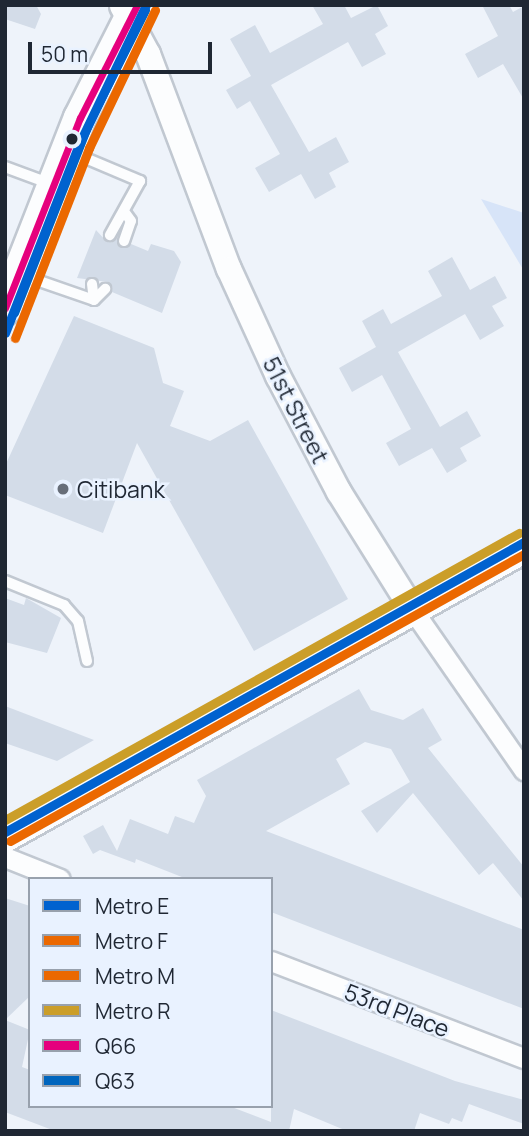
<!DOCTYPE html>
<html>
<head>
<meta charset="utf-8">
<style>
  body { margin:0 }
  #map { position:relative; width:529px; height:1136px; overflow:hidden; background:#eef3fa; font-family:Manrope,sans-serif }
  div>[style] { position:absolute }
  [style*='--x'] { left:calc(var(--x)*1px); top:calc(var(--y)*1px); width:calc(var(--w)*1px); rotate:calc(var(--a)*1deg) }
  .green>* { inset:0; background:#d7e4f8 }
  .building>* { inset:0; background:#d3dce8 }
  .roads { filter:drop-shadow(2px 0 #c1c8d1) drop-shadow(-2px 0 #c1c8d1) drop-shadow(0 2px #c1c8d1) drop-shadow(0 -2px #c1c8d1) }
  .service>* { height:10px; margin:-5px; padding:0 5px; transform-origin:5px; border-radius:5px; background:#fcfdfe }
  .minor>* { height:19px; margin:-9.5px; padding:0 9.5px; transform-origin:9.5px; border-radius:9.5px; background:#fcfdfe }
  .tertiary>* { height:24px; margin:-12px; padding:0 12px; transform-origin:12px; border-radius:12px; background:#fcfdfe }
  .secondary>* { height:28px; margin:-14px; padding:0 14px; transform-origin:14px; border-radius:14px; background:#fcfdfe }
  .primary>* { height:32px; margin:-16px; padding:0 16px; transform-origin:16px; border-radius:16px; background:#fcfdfe }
  .bus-1>* { height:7px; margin:-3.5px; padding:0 3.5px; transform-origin:3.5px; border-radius:3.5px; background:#e5007d }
  .bus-2>* { height:7px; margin:-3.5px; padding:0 3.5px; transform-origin:3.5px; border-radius:3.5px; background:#0065bd }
  .metro-1>* { height:9px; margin:-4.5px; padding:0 4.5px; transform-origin:4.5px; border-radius:4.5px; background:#0062cf }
  .metro-2>* { height:9px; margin:-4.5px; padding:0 4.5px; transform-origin:4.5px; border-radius:4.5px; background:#eb6800 }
  .metro-3>* { height:9px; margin:-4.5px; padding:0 4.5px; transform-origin:4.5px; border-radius:4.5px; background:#eb6800 }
  .metro-4>* { height:9px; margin:-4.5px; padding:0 4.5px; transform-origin:4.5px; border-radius:4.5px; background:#cb9e29 }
  .dots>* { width:19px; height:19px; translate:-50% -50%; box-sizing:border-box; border:4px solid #e9f2ff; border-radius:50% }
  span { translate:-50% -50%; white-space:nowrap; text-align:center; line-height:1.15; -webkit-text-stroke:5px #e9f2ff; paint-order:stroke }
  .street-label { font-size:23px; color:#1f2733 }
  .poi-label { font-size:23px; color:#1f2733 }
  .left { translate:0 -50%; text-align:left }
  .frame { position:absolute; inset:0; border:7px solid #1f2733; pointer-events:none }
  .legend { position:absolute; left:28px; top:877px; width:245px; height:231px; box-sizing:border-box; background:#e9f2ff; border:2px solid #98a1ad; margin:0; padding:9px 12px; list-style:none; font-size:21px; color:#1f2733 }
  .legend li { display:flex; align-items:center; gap:14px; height:35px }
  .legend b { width:35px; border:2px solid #98a1ad }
  .scale { position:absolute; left:28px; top:42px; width:184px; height:32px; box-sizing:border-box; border:4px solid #1f2733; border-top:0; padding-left:9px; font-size:21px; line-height:24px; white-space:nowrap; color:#1f2733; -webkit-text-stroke:5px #e9f2ff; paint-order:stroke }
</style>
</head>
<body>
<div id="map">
  <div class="green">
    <div style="clip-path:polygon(481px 199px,524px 213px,524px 271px)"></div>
  </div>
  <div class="building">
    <div style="clip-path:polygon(5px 5px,36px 5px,41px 14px,35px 29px,5px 19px)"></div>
    <div style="clip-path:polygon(312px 5px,344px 5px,351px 18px,377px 5px,388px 26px,375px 34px,386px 54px,362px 67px,348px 42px,271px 85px,309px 152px,336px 137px,349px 162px,329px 173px,336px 187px,315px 199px,301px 174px,269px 192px,255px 168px,280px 154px,250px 101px,237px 109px,226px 90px,251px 76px,230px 39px,255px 25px,270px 53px,323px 24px)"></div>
    <div style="clip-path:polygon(482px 5px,509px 5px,513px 12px,524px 6px,524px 100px,503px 64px,478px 78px,465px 54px,498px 36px)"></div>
    <div style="clip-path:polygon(96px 230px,107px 242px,117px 238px,122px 248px,131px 244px,148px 251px,151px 244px,174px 251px,181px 262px,162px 313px,112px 292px,108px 282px,77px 278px)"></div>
    <div style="clip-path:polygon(452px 257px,470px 290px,495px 276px,507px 298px,492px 306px,504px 326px,480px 340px,465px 314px,398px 352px,440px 427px,467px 411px,481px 436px,460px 448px,467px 461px,447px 473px,432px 448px,399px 466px,386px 443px,411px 429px,382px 375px,352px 392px,339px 368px,376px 347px,362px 321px,383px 309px,391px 324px,442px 296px,428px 271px)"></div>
    <div style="clip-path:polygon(74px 316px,154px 348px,163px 383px,184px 391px,170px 426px,210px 441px,248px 420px,348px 599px,254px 651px,137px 443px,103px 533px,5px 495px,5px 466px)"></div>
    <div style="clip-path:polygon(5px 598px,24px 605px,26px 598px,61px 618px,47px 653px,5px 642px)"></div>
    <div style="clip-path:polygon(359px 689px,371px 710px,403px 720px,423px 708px,442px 740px,428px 748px,524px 867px,524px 901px,493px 863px,479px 875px,413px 793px,377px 833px,361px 811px,410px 782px,391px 749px,365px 742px,336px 759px,350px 784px,266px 831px,524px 930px,524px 1009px,271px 912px,271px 879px,187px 879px,136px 859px,135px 863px,100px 850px,93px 854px,83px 836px,103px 825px,117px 851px,130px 819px,168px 834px,175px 816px,194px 823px,206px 796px,197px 780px)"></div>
    <div style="clip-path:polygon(5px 706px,94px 740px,57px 761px,5px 743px)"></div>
    <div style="clip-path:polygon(5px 898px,30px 906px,30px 996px,5px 1020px)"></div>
    <div style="clip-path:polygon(271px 1010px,455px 1081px,524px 1100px,524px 1124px,469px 1104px,462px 1122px,452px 1118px,449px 1124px,420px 1113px,414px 1131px,347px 1131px,294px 1109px,289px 1131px,55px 1131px,5px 1112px,5px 1020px,30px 1030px,22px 1067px,30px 1070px,30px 1106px,229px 1106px,271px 1122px)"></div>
  </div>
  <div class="roads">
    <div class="service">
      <div style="--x:71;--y:152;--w:75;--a:22.8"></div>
      <div style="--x:140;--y:181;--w:62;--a:119.1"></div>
      <div style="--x:5;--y:167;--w:49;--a:20.3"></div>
      <div style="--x:124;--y:241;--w:21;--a:-71"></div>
      <div style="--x:131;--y:221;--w:9;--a:-126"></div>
      <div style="--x:22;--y:275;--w:76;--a:19.1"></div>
      <div style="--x:92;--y:284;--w:16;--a:83"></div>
      <div style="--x:94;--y:300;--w:16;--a:-45"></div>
      <div style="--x:5;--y:581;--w:64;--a:22.1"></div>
      <div style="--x:64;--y:605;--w:21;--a:49"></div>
      <div style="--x:78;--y:621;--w:41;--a:77.3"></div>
    </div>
    <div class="minor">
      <div style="--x:414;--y:612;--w:193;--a:55.2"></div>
      <div style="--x:5;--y:857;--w:59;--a:21.8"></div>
      <div style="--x:271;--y:961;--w:271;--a:21"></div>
    </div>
    <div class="tertiary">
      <div style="--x:122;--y:6;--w:55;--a:61.6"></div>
      <div style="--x:148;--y:54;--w:230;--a:69.4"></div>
      <div style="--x:229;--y:269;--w:118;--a:65.4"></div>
      <div style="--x:278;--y:376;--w:131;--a:62.3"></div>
      <div style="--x:339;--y:492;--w:142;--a:58"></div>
    </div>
    <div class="secondary">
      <div style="--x:5;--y:838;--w:594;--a:-29.11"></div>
    </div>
    <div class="primary">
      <div style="--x:5;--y:309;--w:205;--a:-68.6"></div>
      <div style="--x:80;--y:118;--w:127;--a:-63.2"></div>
    </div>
  </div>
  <div class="bus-1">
    <div style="--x:5;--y:308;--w:204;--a:-68.5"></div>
    <div style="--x:80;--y:118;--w:127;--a:-63.2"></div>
  </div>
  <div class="bus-2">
    <div style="--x:15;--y:313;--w:205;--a:-68.6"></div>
    <div style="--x:90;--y:122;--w:125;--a:-63.4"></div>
  </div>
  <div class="metro-1">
    <div style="--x:5;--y:333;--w:203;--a:-68.6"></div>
    <div style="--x:79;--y:144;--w:154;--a:-64.3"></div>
    <div style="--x:5;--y:832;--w:595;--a:-29.2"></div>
  </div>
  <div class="metro-2">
    <div style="--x:15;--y:338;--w:204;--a:-68.7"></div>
    <div style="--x:89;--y:148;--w:153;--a:-64.4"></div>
  </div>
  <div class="metro-3">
    <div style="--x:10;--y:841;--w:589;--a:-29.18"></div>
  </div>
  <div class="metro-4">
    <div style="--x:5;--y:820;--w:589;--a:-29.18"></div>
  </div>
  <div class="dots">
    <div style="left:72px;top:139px;background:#1f2733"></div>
    <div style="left:63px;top:489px;background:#676e79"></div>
  </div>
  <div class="street-label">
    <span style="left:296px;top:410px;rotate:63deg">51st Street</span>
    <span style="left:397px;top:1010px;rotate:21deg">53rd Place</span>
  </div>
  <div class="poi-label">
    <span class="left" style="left:77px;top:489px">Citibank</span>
  </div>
  <div class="frame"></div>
  <ul class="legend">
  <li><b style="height:9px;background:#0062cf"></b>Metro E</li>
  <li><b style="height:9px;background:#eb6800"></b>Metro F</li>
  <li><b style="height:9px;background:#eb6800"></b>Metro M</li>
  <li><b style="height:9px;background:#cb9e29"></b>Metro R</li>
  <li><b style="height:9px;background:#e5007d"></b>Q66</li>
  <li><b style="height:9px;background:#0065bd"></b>Q63</li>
  </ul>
  <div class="scale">50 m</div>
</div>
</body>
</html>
